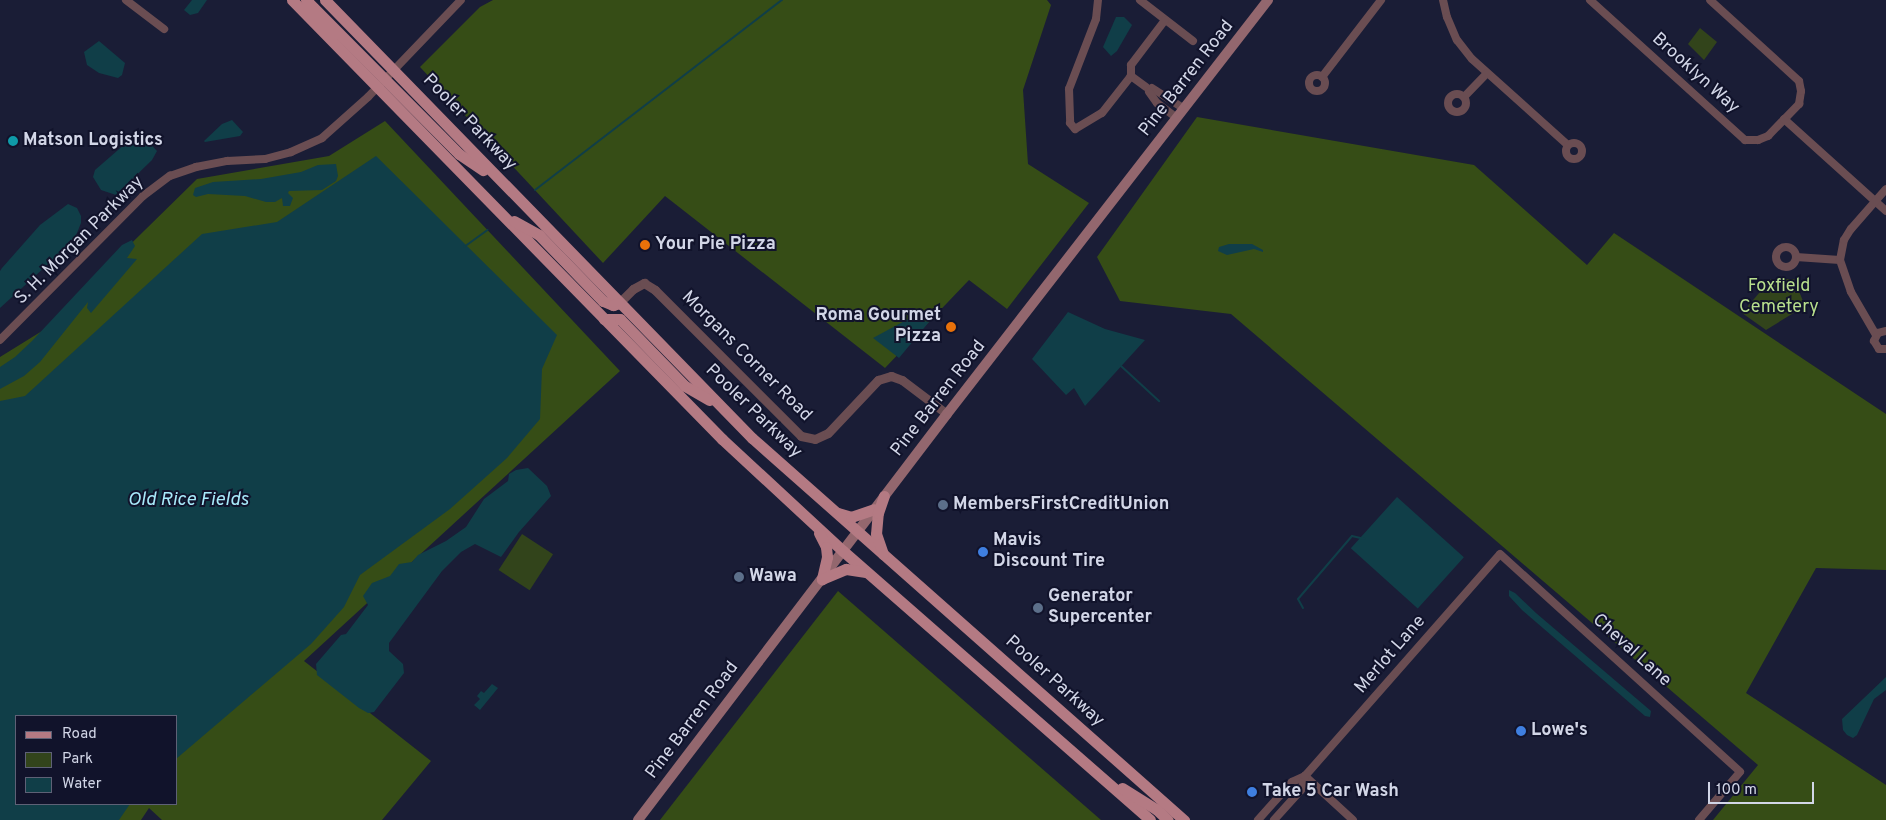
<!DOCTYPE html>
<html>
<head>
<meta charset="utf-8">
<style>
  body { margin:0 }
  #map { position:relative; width:1886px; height:820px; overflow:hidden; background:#1a1d36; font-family:Overpass,sans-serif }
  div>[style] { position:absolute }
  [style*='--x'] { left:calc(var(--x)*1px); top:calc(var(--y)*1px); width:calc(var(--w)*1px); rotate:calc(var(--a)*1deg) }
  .green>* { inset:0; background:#32441b; transform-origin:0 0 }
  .forest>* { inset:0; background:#364d16 }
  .water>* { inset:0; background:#103e48; transform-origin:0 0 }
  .stream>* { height:2px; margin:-1px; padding:0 1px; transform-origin:1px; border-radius:1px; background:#103e48 }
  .minor>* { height:8px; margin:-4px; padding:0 4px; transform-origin:4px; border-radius:4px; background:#6a4d52 }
  .minor>.ring { margin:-4px; padding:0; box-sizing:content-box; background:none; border:8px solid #6a4d52; border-radius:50% }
  .tertiary>* { height:9px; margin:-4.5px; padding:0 4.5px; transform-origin:4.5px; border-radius:4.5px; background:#6a4d52 }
  .secondary>* { height:10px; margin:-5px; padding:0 5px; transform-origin:5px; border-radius:5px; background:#93676e }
  .primary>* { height:11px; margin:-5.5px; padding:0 5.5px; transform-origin:5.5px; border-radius:5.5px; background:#b47a83 }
  .dots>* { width:14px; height:14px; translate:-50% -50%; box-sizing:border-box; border:2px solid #11132b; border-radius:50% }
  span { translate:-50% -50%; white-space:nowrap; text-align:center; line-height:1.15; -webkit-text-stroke:4px #11132b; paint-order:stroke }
  .street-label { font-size:18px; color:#d2d6e7 }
  .poi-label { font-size:18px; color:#d2d6e7; font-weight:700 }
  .left { translate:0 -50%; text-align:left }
  .right { translate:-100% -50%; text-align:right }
  .park-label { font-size:18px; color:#b8df8d }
  .water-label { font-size:19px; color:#a8eafa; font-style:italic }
  .legend { position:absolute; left:15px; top:715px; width:162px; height:90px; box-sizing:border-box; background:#11132b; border:1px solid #5e6176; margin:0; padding:6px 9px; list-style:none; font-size:15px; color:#d2d6e7 }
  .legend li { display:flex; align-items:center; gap:10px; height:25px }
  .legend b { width:25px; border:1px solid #5e6176 }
  .scale { position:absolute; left:1708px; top:782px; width:106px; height:22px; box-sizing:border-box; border:2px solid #d2d6e7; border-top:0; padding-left:6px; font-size:15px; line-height:18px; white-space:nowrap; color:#d2d6e7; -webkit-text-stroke:4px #11132b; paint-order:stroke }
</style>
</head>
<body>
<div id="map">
  <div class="green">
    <div style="clip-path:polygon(1700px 28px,1717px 42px,1704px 60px,1688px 44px)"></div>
    <div style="clip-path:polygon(1771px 279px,1794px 279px,1805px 306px,1766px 330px,1742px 313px)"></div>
    <div style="left:522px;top:534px;width:37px;height:43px;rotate:33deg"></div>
  </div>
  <div class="forest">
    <div style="clip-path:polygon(493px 0,1047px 0,1051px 5px,1023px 90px,1028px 164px,1089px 203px,1007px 309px,969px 280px,885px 368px,665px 196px,603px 263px,420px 67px,480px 7px)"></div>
    <div style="clip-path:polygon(1197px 117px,1474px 165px,1587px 265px,1614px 233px,1886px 414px,1886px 570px,1816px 568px,1746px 693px,1886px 785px,1886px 820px,1713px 820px,1758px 765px,1231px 314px,1120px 301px,1097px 257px)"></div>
    <div style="clip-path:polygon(evenodd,385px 121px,620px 371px,304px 661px,431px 761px,382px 820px,162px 820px,149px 808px,141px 820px,0 820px,0 357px,42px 331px,197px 179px,329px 156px,385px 121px,16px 716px,176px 716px,176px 804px,16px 804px,16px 716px)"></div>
    <div style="clip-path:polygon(838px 591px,1101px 820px,660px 820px)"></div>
  </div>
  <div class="water">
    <div style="clip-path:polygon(192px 0,207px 0,198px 13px,190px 15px,184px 10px)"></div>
    <div style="clip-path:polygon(1116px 17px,1124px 17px,1132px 25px,1117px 51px,1111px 56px,1103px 47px)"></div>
    <div style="clip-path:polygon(99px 41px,125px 63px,122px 75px,118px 78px,99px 73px,87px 65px,84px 52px)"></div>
    <div style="clip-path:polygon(232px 120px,243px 132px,240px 136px,205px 142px,204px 141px,222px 124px)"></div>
    <div style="clip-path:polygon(141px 134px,157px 151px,152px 160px,116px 195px,101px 190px,93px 177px,95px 170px,133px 137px)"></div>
    <div style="clip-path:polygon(376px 156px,557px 335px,542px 369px,540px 419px,507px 458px,450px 509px,360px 575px,344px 607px,311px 644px,176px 759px,176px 716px,16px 716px,16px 804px,130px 804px,119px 820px,0 820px,0 401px,25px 396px,202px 234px,277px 222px)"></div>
    <div style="clip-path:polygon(336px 164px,338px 176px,336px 181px,322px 190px,289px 191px,288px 193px,293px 198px,290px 206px,283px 206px,282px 198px,275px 202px,266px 202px,245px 196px,208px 194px,196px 197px,193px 195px,195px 188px,213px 182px,261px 179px,301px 172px,318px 165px)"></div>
    <div style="clip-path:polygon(68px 204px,77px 208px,81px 216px,81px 223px,77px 233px,69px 245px,0 308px,0 271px,2px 268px,40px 225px)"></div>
    <div style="clip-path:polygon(132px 240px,135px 246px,127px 258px,137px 259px,91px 313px,87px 308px,88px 302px,40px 362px,24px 376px,0 389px,0 367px,15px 357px,32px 341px,122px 245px)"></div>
    <div style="clip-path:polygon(1229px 244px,1252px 244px,1263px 250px,1263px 252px,1254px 249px,1227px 255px,1218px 251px,1219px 247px)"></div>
    <div style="clip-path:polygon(1068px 312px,1105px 329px,1145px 340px,1085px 406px,1074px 388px,1066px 395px,1032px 359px)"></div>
    <div style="clip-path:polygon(910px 318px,929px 322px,899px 358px,873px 338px)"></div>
    <div style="clip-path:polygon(528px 468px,547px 486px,551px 496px,519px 532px,501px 557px,475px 544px,461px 552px,442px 571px,389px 643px,389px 651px,403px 664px,404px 673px,374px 712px,368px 713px,359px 708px,317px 675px,316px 664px,341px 635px,346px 634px,368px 605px,363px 596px,372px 583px,390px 576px,399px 564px,412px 562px,418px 555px,446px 541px,466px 527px,484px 499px,508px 481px,509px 474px,516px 470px)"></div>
    <div style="left:1397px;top:497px;width:90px;height:69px;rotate:42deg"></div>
    <div style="clip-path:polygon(1509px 590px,1515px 593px,1536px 613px,1651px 711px,1650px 717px,1645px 716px,1522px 610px,1509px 596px)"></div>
    <div style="clip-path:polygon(1886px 677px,1886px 690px,1874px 699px,1857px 735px,1853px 738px,1847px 735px,1843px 730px,1842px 719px)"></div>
    <div style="clip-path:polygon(492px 684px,498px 688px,480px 710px,474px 705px,480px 699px,477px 696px,481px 691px,484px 693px)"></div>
  </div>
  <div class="stream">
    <div style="--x:535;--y:190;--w:312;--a:-37.6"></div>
    <div style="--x:464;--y:247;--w:29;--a:-36"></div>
    <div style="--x:1121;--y:366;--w:52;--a:42.6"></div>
    <div style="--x:1303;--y:608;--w:10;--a:-119"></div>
    <div style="--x:1298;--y:599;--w:83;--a:-49.4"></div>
    <div style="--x:1352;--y:536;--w:13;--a:13"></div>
  </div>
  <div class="minor">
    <div style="--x:126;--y:0;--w:48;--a:37.3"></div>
    <div style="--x:1098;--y:0;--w:19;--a:96"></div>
    <div style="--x:1096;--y:19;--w:75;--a:111.1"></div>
    <div style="--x:1069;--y:89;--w:34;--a:88"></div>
    <div style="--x:1070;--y:123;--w:8;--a:50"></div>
    <div style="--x:1075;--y:129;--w:31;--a:-31"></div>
    <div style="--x:1102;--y:113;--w:47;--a:-51.9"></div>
    <div style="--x:1140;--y:0;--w:67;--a:37.7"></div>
    <div style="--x:1443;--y:0;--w:17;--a:77"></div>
    <div style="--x:1447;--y:17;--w:25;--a:67"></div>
    <div style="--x:1457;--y:40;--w:24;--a:52"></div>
    <div style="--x:1472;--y:59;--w:129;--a:41.9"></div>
    <div style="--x:1590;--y:0;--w:209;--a:42.1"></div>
    <div style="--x:1745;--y:140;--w:13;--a:0"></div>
    <div style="--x:1758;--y:140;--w:11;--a:-22"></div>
    <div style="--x:1768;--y:136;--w:45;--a:-45.9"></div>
    <div style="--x:1799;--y:104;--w:13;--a:-81"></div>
    <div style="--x:1801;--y:91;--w:10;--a:-101"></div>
    <div style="--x:1799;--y:81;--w:120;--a:-137.7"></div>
    <div class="ring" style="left:1309px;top:75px;width:8px;height:8px"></div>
    <div style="--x:1322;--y:77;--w:97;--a:-52.5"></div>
    <div style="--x:1146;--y:87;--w:19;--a:-144"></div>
    <div style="--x:1131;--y:76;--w:11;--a:-90"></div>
    <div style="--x:1131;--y:65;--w:56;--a:-52.9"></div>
    <div style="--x:1152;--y:88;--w:38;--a:33"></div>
    <div style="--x:1149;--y:92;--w:14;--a:54"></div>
    <div style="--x:1157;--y:103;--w:25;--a:37"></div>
    <div class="ring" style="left:1448px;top:94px;width:10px;height:10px"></div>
    <div style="--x:1464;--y:97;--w:33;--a:-46"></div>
    <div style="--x:1784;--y:119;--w:137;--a:42"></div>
    <div class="ring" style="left:1566px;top:143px;width:8px;height:8px"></div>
    <div class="ring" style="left:1776px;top:247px;width:12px;height:12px"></div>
    <div style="--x:1796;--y:257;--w:44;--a:3.9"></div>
    <div style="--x:1886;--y:331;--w:8;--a:166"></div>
    <div style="--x:1878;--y:333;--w:9;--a:117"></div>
    <div style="--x:1874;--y:341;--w:9;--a:58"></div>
    <div style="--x:1879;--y:349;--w:7;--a:0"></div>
    <div style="--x:1876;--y:335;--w:50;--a:-120.2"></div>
    <div style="--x:1851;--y:292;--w:34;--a:-109"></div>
    <div style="--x:1840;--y:260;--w:20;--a:-79"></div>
    <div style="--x:1844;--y:240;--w:13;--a:-58"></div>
    <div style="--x:1851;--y:229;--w:53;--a:-48.8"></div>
    <div style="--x:0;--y:340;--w:203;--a:-45.2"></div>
    <div style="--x:143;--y:196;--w:34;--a:-37"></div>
    <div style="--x:170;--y:176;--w:28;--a:-19"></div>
    <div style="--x:196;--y:167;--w:32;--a:-11"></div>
    <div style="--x:227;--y:161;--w:38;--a:-3"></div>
    <div style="--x:265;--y:159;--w:27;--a:-15"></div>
    <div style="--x:291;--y:152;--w:34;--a:-24"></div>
    <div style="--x:322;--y:138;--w:62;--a:-41.7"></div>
    <div style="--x:368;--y:97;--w:134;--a:-46.2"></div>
    <div style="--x:1305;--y:776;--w:65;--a:42.5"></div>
    <div style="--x:1258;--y:820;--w:51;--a:-48.2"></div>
    <div style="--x:1292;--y:782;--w:14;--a:-25"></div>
    <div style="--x:1274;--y:820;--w:40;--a:-48"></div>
    <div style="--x:1301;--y:790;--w:15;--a:-74"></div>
    <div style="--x:1305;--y:776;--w:295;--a:-48.7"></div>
    <div style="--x:1500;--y:554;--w:324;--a:42.2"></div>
    <div style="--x:1740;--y:772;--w:63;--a:130.5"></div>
  </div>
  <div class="tertiary">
    <div style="--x:619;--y:303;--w:20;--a:-45"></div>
    <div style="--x:633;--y:289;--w:13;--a:-29"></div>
    <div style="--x:644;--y:283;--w:13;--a:32"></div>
    <div style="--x:655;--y:290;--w:206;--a:45"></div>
    <div style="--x:801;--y:436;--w:14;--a:12"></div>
    <div style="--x:815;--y:439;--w:14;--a:-25"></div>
    <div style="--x:828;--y:433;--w:73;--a:-46.7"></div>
    <div style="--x:878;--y:380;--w:14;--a:-17"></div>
    <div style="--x:891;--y:376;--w:12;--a:20"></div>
    <div style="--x:902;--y:380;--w:56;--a:37.1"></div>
  </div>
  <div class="secondary">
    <div style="--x:638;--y:820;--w:510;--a:-52.73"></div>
    <div style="--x:947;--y:414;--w:524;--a:-52.21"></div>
  </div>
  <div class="primary">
    <div style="--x:292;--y:0;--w:615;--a:45.59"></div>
    <div style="--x:722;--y:439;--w:165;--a:42.8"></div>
    <div style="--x:843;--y:551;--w:408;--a:41.2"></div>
    <div style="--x:306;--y:0;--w:217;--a:45.2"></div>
    <div style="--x:459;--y:154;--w:29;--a:34"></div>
    <div style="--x:325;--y:0;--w:612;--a:45.73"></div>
    <div style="--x:752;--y:438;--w:577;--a:41.49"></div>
    <div style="--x:514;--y:221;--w:29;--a:29"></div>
    <div style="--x:539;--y:235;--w:92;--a:45.9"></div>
    <div style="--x:603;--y:301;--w:11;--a:22"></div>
    <div style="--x:613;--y:305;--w:6;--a:-18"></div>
    <div style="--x:604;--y:319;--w:16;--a:0"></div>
    <div style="--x:620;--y:319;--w:93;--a:45.9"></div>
    <div style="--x:685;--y:386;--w:28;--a:30"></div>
    <div style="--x:838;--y:513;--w:14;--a:17"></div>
    <div style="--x:851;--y:517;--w:24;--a:-19"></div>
    <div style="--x:819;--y:533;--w:16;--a:63"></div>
    <div style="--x:826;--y:547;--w:10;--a:84"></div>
    <div style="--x:827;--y:557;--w:23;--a:103"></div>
    <div style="--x:883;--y:554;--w:21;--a:-109"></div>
    <div style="--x:876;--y:534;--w:21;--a:-85"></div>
    <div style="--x:878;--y:513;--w:18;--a:-71"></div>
    <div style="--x:822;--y:579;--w:26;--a:-23"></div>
    <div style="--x:846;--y:569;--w:20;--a:9"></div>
    <div style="--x:1122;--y:788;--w:40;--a:32"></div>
    <div style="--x:1156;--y:809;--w:16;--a:43"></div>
  </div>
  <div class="dots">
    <div style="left:13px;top:141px;background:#0f9aa8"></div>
    <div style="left:645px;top:245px;background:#e8710a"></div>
    <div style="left:951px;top:327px;background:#e8710a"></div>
    <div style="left:943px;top:505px;background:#5c6f8a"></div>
    <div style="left:983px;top:552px;background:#3f7fe0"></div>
    <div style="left:739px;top:577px;background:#5c6f8a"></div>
    <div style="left:1038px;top:608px;background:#5c6f8a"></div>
    <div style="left:1521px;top:731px;background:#3f7fe0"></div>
    <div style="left:1252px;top:792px;background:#3f7fe0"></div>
  </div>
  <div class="street-label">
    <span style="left:1695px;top:74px;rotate:42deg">Brooklyn Way</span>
    <span style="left:1187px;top:79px;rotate:-52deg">Pine Barren Road</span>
    <span style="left:469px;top:123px;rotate:46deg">Pooler Parkway</span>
    <span style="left:80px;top:241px;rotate:-45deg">S. H. Morgan Parkway</span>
    <span style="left:746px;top:357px;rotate:45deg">Morgans Corner Road</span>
    <span style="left:939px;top:399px;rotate:-52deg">Pine Barren Road</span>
    <span style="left:753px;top:412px;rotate:44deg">Pooler Parkway</span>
    <span style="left:1631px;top:651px;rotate:42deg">Cheval Lane</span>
    <span style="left:1391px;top:655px;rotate:-49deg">Merlot Lane</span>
    <span style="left:1054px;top:682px;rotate:42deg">Pooler Parkway</span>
    <span style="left:693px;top:721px;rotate:-53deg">Pine Barren Road</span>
  </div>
  <div class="poi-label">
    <span class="left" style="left:23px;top:141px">Matson Logistics</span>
    <span class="left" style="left:655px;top:245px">Your Pie Pizza</span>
    <span class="right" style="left:941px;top:327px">Roma Gourmet<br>Pizza</span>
    <span class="left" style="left:953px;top:505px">MembersFirstCreditUnion</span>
    <span class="left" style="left:993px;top:552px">Mavis<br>Discount Tire</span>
    <span class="left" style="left:749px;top:577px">Wawa</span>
    <span class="left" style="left:1048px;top:608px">Generator<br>Supercenter</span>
    <span class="left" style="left:1531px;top:731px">Lowe's</span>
    <span class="left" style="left:1262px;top:792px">Take 5 Car Wash</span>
  </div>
  <div class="park-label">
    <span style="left:1779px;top:298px">Foxfield<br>Cemetery</span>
  </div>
  <div class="water-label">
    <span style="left:188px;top:501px">Old Rice Fields</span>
  </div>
  <ul class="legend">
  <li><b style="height:6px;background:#b47a83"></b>Road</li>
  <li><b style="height:14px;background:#32441b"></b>Park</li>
  <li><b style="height:14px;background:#103e48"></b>Water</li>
  </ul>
  <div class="scale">100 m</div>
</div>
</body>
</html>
